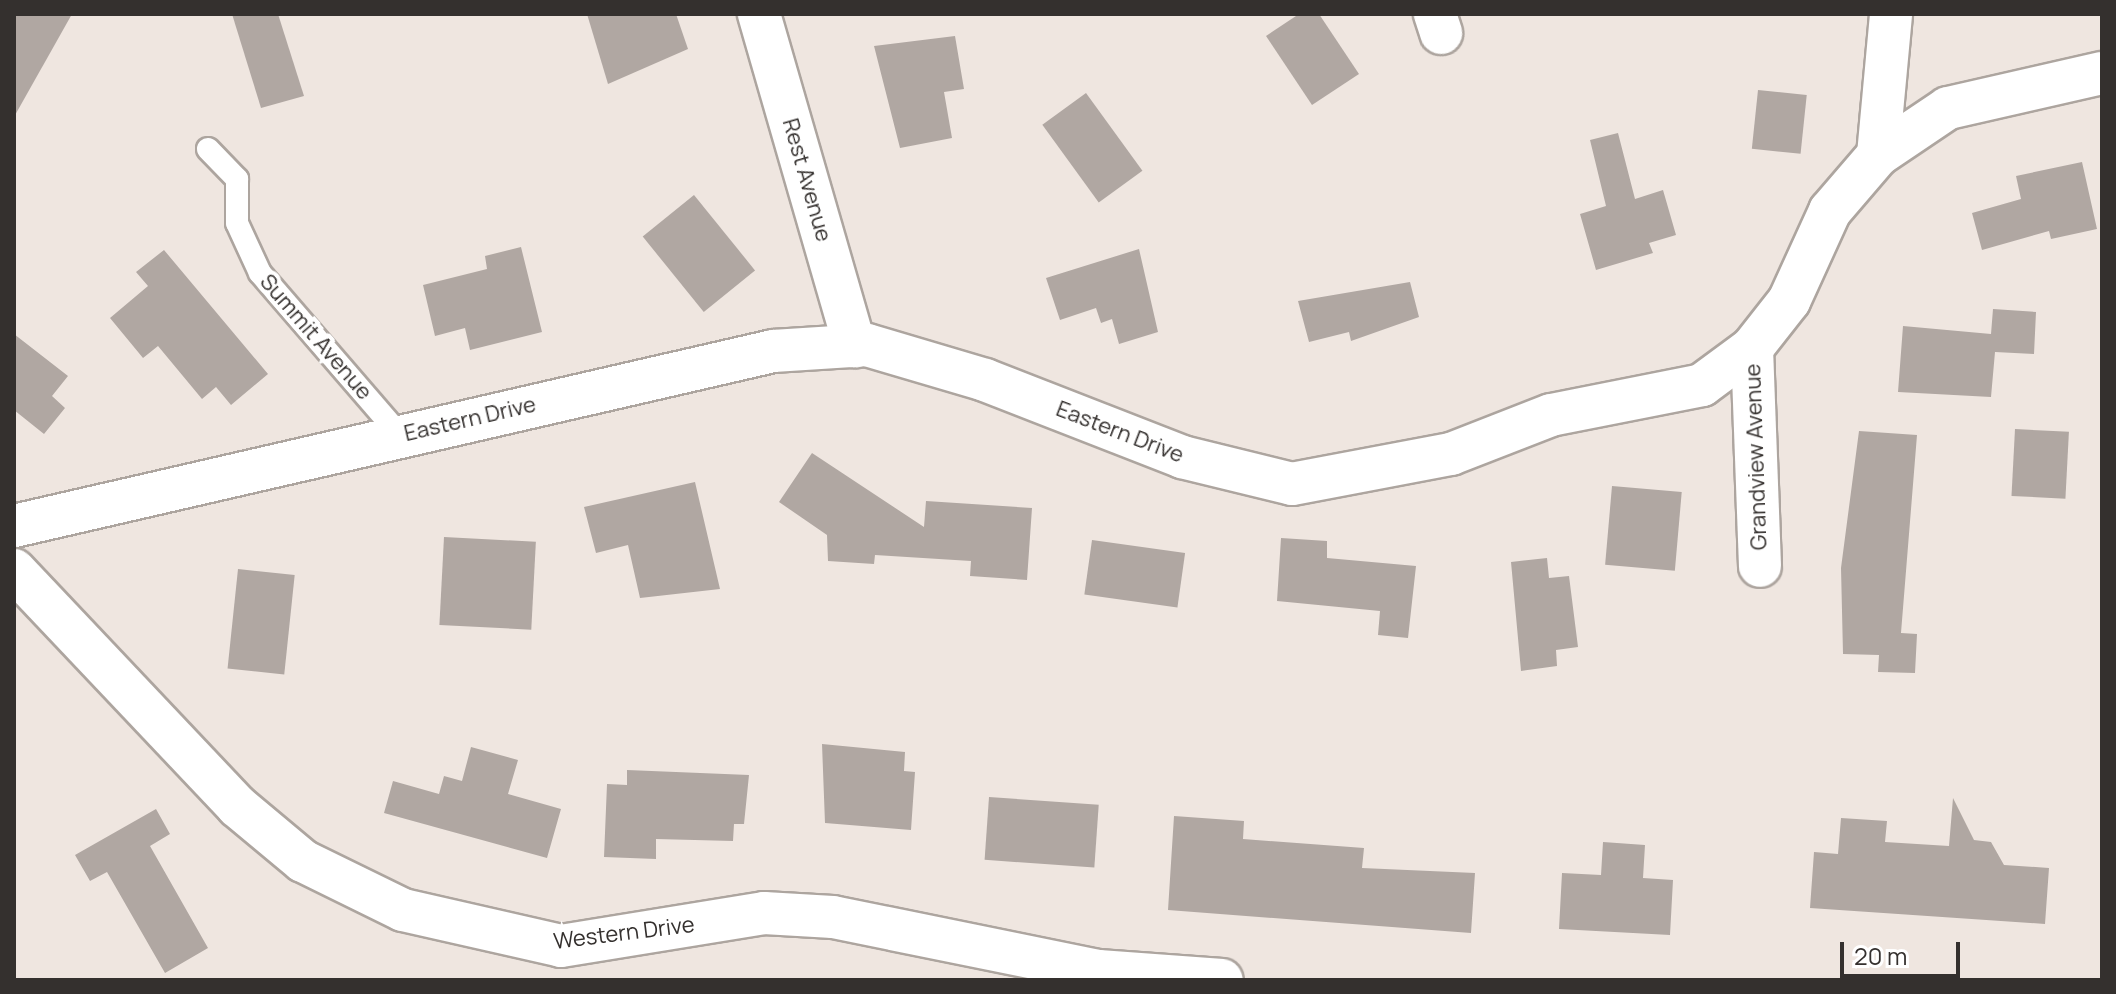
<!DOCTYPE html>
<html>
<head>
<meta charset="utf-8">
<style>
  body { margin:0 }
  #map { position:relative; width:2116px; height:994px; overflow:hidden; background:#efe6e0; font-family:Manrope,sans-serif }
  div>[style] { position:absolute }
  [style*='--x'] { left:calc(var(--x)*1px); top:calc(var(--y)*1px); width:calc(var(--w)*1px); rotate:calc(var(--a)*1deg) }
  .building>* { inset:0; background:#b0a7a2; transform-origin:0 0 }
  .roads { filter:drop-shadow(2px 0 #ada59f) drop-shadow(-2px 0 #ada59f) drop-shadow(0 2px #ada59f) drop-shadow(0 -2px #ada59f) }
  .lane>* { height:22px; margin:-11px; padding:0 11px; transform-origin:11px; border-radius:11px; background:#fff }
  .street>* { height:42px; margin:-21px; padding:0 21px; transform-origin:21px; border-radius:21px; background:#fff }
  span { translate:-50% -50%; white-space:nowrap; text-align:center; line-height:1.15; -webkit-text-stroke:8px #fff; paint-order:stroke }
  .street-label { font-size:22px; color:#34302e }
  .frame { position:absolute; inset:0; border:16px solid #34302e; pointer-events:none }
  .scale { position:absolute; left:1840px; top:942px; width:120px; height:36px; box-sizing:border-box; border:4px solid #34302e; border-top:0; padding-left:10px; font-size:24px; line-height:28px; white-space:nowrap; color:#34302e; -webkit-text-stroke:6px #fff; paint-order:stroke }
</style>
</head>
<body>
<div id="map">
  <div class="building">
    <div style="clip-path:polygon(14px 14px,72px 14px,14px 117px)"></div>
    <div style="clip-path:polygon(232px 14px,278px 14px,304px 96px,261px 108px)"></div>
    <div style="clip-path:polygon(587px 14px,676px 14px,688px 49px,608px 84px)"></div>
    <div style="clip-path:polygon(1299px 14px,1319px 14px,1359px 74px,1312px 105px,1266px 36px)"></div>
    <div style="clip-path:polygon(955px 36px,964px 89px,944px 92px,952px 138px,900px 148px,874px 46px)"></div>
    <div style="left:1758px;top:90px;width:49px;height:59px;rotate:6deg"></div>
    <div style="left:1086px;top:93px;width:96px;height:54px;rotate:54deg"></div>
    <div style="clip-path:polygon(1618px 133px,1635px 199px,1663px 190px,1676px 235px,1649px 243px,1653px 253px,1596px 270px,1580px 214px,1606px 206px,1590px 140px)"></div>
    <div style="clip-path:polygon(2082px 162px,2097px 229px,2051px 239px,2049px 231px,1982px 250px,1972px 213px,2021px 199px,2016px 176px)"></div>
    <div style="left:694px;top:195px;width:97px;height:66px;rotate:51deg"></div>
    <div style="clip-path:polygon(521px 247px,542px 332px,470px 350px,465px 328px,435px 336px,423px 285px,487px 269px,485px 256px)"></div>
    <div style="clip-path:polygon(1139px 249px,1158px 332px,1119px 344px,1112px 319px,1101px 323px,1096px 308px,1060px 320px,1046px 278px)"></div>
    <div style="clip-path:polygon(164px 250px,268px 374px,231px 405px,216px 387px,202px 399px,158px 346px,143px 358px,110px 318px,148px 286px,136px 272px)"></div>
    <div style="clip-path:polygon(1410px 282px,1419px 317px,1351px 341px,1349px 332px,1309px 342px,1298px 301px)"></div>
    <div style="clip-path:polygon(1993px 309px,2036px 312px,2034px 354px,1995px 352px,1991px 397px,1898px 392px,1903px 326px,1991px 334px)"></div>
    <div style="clip-path:polygon(14px 334px,68px 376px,52px 396px,65px 408px,44px 434px,14px 410px)"></div>
    <div style="left:2015px;top:429px;width:54px;height:67px;rotate:3deg"></div>
    <div style="clip-path:polygon(1859px 431px,1917px 435px,1901px 633px,1917px 634px,1915px 673px,1878px 672px,1879px 655px,1843px 654px,1841px 568px)"></div>
    <div style="clip-path:polygon(812px 453px,924px 527px,926px 501px,1032px 508px,1027px 580px,970px 576px,971px 561px,875px 555px,874px 564px,828px 561px,827px 535px,779px 502px)"></div>
    <div style="clip-path:polygon(695px 482px,720px 589px,640px 598px,628px 545px,596px 553px,584px 507px)"></div>
    <div style="left:1612px;top:486px;width:70px;height:79px;rotate:5deg"></div>
    <div style="left:444px;top:537px;width:92px;height:88px;rotate:3deg"></div>
    <div style="clip-path:polygon(1281px 538px,1327px 541px,1327px 558px,1416px 566px,1408px 638px,1378px 635px,1380px 611px,1277px 601px)"></div>
    <div style="left:1092px;top:540px;width:94px;height:55px;rotate:8deg"></div>
    <div style="clip-path:polygon(1547px 558px,1549px 578px,1569px 576px,1578px 647px,1556px 650px,1557px 666px,1521px 671px,1511px 562px)"></div>
    <div style="left:238px;top:569px;width:57px;height:100px;rotate:6deg"></div>
    <div style="clip-path:polygon(822px 744px,905px 752px,904px 771px,915px 772px,911px 830px,825px 823px)"></div>
    <div style="clip-path:polygon(471px 747px,518px 760px,508px 794px,561px 809px,547px 858px,384px 813px,393px 781px,439px 794px,444px 776px,462px 781px)"></div>
    <div style="clip-path:polygon(627px 770px,749px 775px,744px 824px,734px 824px,733px 841px,656px 839px,656px 859px,604px 857px,607px 784px,627px 785px)"></div>
    <div style="left:989px;top:797px;width:110px;height:63px;rotate:4deg"></div>
    <div style="clip-path:polygon(1953px 798px,1974px 840px,1991px 842px,2004px 865px,2049px 868px,2045px 924px,1810px 908px,1814px 852px,1838px 854px,1841px 818px,1887px 821px,1885px 842px,1949px 846px)"></div>
    <div style="clip-path:polygon(156px 809px,170px 834px,150px 846px,208px 948px,165px 973px,107px 872px,90px 881px,75px 855px)"></div>
    <div style="clip-path:polygon(1174px 816px,1244px 821px,1243px 839px,1364px 848px,1362px 868px,1475px 873px,1471px 933px,1168px 910px)"></div>
    <div style="clip-path:polygon(1603px 842px,1645px 845px,1643px 878px,1673px 880px,1670px 935px,1559px 929px,1562px 873px,1601px 875px)"></div>
  </div>
  <div class="roads">
    <div class="lane">
      <div style="--x:208;--y:149;--w:42;--a:46"></div>
      <div style="--x:237;--y:179;--w:44;--a:90"></div>
      <div style="--x:237;--y:223;--w:55;--a:65.3"></div>
      <div style="--x:260;--y:273;--w:214;--a:49.2"></div>
    </div>
    <div class="street">
      <div style="--x:759;--y:14;--w:346;--a:73.9"></div>
      <div style="--x:1435;--y:14;--w:20;--a:72"></div>
      <div style="--x:1878;--y:155;--w:142;--a:-84.7"></div>
      <div style="--x:1752;--y:348;--w:218;--a:87.9"></div>
      <div style="--x:14;--y:526;--w:779;--a:-12.98"></div>
      <div style="--x:773;--y:351;--w:94;--a:-3.7"></div>
      <div style="--x:867;--y:345;--w:123;--a:16.5"></div>
      <div style="--x:985;--y:380;--w:212;--a:21.3"></div>
      <div style="--x:1182;--y:457;--w:113;--a:13.8"></div>
      <div style="--x:1292;--y:484;--w:162;--a:-10.7"></div>
      <div style="--x:1451;--y:454;--w:107;--a:-21.3"></div>
      <div style="--x:1551;--y:415;--w:154;--a:-11.2"></div>
      <div style="--x:1702;--y:385;--w:62;--a:-36.5"></div>
      <div style="--x:1752;--y:348;--w:60;--a:-51.8"></div>
      <div style="--x:1789;--y:301;--w:99;--a:-65.5"></div>
      <div style="--x:1830;--y:211;--w:74;--a:-49.4"></div>
      <div style="--x:1878;--y:155;--w:84;--a:-33.9"></div>
      <div style="--x:1948;--y:108;--w:158;--a:-12.8"></div>
      <div style="--x:14;--y:570;--w:325;--a:46.6"></div>
      <div style="--x:237;--y:806;--w:86;--a:39.8"></div>
      <div style="--x:303;--y:861;--w:111;--a:26.1"></div>
      <div style="--x:403;--y:910;--w:162;--a:12.8"></div>
      <div style="--x:561;--y:946;--w:206;--a:-9.2"></div>
      <div style="--x:764;--y:913;--w:69;--a:3.3"></div>
      <div style="--x:833;--y:917;--w:271;--a:11.5"></div>
      <div style="--x:1099;--y:971;--w:123;--a:4.2"></div>
    </div>
  </div>
  <div class="street-label">
    <span style="left:807px;top:180px;rotate:74deg">Rest Avenue</span>
    <span style="left:316px;top:337px;rotate:49deg">Summit Avenue</span>
    <span style="left:470px;top:419px;rotate:-13deg">Eastern Drive</span>
    <span style="left:1120px;top:432px;rotate:21deg">Eastern Drive</span>
    <span style="left:1756px;top:457px;rotate:-92deg">Grandview Avenue</span>
    <span style="left:624px;top:933px;rotate:-7deg">Western Drive</span>
  </div>
  <div class="frame"></div>
  <div class="scale">20 m</div>
</div>
</body>
</html>
